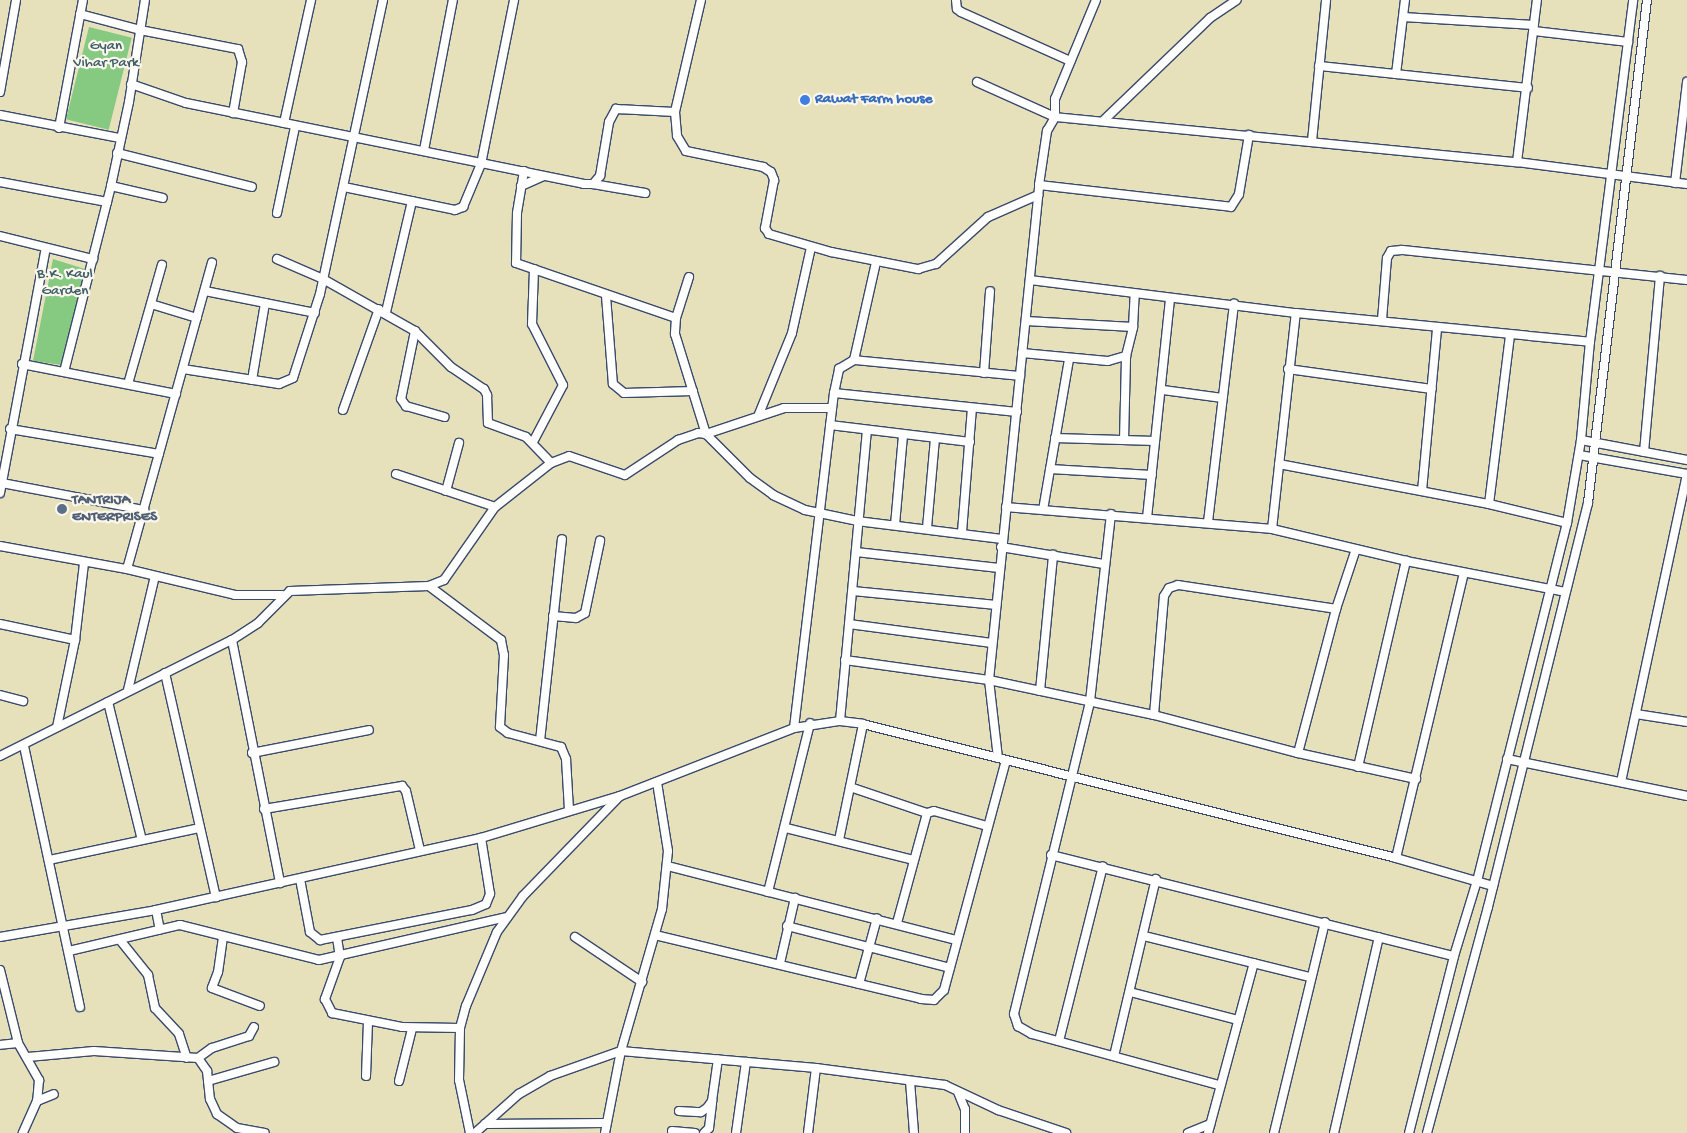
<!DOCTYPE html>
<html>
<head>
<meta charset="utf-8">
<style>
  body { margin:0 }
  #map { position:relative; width:1687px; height:1133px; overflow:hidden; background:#e6e0bb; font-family:"Gochi Hand",sans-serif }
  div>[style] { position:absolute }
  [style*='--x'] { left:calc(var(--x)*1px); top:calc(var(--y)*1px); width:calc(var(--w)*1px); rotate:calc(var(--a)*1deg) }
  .green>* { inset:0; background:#86c981; transform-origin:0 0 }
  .roads { filter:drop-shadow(1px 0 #394a6c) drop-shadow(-1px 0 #394a6c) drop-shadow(0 1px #394a6c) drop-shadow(0 -1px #394a6c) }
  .minor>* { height:8px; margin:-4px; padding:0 4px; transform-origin:4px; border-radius:4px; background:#fff }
  .dots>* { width:14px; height:14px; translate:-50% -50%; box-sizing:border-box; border:2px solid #fbf7ec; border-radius:50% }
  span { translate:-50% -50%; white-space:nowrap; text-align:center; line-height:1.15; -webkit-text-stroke:4.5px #fbf7ec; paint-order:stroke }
  .park-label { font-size:15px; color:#3b5d68 }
  .shop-label { font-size:15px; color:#366cbe; font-weight:700 }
  .left { translate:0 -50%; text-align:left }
  .service-label { font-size:15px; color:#4e5e75; font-weight:700 }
</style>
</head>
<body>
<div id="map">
  <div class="green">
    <div style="left:89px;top:27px;width:44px;height:95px;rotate:14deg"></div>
    <div style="clip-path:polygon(53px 259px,85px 269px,62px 365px,33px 361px)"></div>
  </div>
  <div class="roads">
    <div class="minor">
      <div style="--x:701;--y:0;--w:115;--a:103.1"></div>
      <div style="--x:675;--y:112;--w:24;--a:85"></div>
      <div style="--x:677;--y:136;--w:17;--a:59"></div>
      <div style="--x:686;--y:151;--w:79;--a:11.7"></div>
      <div style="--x:763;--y:167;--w:9;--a:32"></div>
      <div style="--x:771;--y:172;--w:9;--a:69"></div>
      <div style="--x:774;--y:180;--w:49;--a:100.6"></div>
      <div style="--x:765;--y:228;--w:7;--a:56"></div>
      <div style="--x:769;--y:234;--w:65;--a:16.2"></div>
      <div style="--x:831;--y:252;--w:89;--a:11.1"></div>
      <div style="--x:918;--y:269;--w:19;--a:-16"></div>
      <div style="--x:936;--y:264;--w:70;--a:-42.1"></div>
      <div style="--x:988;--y:217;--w:55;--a:-23.7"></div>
      <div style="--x:956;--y:0;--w:9;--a:84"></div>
      <div style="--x:957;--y:9;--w:5;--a:37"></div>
      <div style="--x:961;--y:12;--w:120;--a:24.2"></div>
      <div style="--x:80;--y:14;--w:62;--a:14.9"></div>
      <div style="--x:140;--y:30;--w:100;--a:11"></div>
      <div style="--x:238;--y:49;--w:14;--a:73"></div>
      <div style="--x:242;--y:62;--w:52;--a:100"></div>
      <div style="--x:1403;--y:17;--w:131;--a:3.5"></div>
      <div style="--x:1534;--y:31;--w:95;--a:6.7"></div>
      <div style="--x:1319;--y:66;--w:210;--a:6"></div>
      <div style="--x:1396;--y:74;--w:75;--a:-83.1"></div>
      <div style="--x:977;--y:82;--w:85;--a:24.2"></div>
      <div style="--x:1055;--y:117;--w:18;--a:-90"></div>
      <div style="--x:1055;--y:99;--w:107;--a:-67.5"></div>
      <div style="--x:131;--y:84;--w:58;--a:19.1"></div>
      <div style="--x:186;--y:103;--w:406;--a:11.5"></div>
      <div style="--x:584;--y:184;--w:9;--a:0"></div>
      <div style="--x:593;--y:184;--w:11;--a:-49"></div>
      <div style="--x:600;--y:176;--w:55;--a:-80.5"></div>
      <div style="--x:609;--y:122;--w:15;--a:-62"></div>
      <div style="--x:616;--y:109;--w:59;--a:2.9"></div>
      <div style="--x:0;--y:92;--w:93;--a:-80.1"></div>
      <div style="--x:0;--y:115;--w:121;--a:10.9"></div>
      <div style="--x:1104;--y:120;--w:147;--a:-43.9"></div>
      <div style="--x:1210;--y:18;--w:32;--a:-34"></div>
      <div style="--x:284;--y:123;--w:126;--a:-77.6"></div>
      <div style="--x:59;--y:128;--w:130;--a:-79.4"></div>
      <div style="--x:1312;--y:141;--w:142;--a:-84.3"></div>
      <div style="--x:424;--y:150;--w:153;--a:-79.1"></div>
      <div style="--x:117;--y:153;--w:139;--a:14.1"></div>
      <div style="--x:1517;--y:162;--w:163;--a:-83"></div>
      <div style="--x:524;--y:171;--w:43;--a:99.5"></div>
      <div style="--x:517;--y:213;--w:50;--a:91.1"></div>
      <div style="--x:516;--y:263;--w:169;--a:19"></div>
      <div style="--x:0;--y:182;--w:109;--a:10.6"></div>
      <div style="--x:1675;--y:183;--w:102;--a:-83.2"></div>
      <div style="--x:593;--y:184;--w:53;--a:9.8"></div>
      <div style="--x:1039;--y:185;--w:193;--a:6.5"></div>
      <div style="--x:1231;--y:207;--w:15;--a:-58"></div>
      <div style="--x:1239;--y:194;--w:60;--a:-80.4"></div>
      <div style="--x:111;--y:186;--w:53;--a:13"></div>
      <div style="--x:521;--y:186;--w:24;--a:-24"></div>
      <div style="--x:344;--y:187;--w:113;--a:11.7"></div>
      <div style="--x:455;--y:210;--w:9;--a:-21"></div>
      <div style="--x:463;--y:207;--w:47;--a:-67.3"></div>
      <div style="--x:481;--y:164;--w:167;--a:-78.6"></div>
      <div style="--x:277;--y:213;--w:88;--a:-78.2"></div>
      <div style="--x:0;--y:236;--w:96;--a:13.9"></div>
      <div style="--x:277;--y:259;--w:50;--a:23.5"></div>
      <div style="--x:323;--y:279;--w:106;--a:29.5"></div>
      <div style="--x:415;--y:331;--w:51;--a:45"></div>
      <div style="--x:451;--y:367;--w:40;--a:34"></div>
      <div style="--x:484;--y:389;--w:7;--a:63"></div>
      <div style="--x:487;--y:395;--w:28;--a:88"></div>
      <div style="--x:488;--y:423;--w:40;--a:20.2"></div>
      <div style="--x:526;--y:437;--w:36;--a:46"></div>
      <div style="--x:689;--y:277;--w:43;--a:107.6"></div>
      <div style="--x:676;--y:318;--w:16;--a:94"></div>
      <div style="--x:675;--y:334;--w:105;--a:72.8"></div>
      <div style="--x:706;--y:434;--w:82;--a:-18.4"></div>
      <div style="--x:784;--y:408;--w:48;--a:0"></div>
      <div style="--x:1030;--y:280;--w:268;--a:7.1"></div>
      <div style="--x:1296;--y:313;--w:295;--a:5.6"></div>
      <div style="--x:205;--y:291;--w:112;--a:11.3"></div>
      <div style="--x:606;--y:296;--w:88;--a:85.5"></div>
      <div style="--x:613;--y:384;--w:14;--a:39"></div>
      <div style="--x:624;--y:393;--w:69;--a:-1.7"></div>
      <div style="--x:151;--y:304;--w:48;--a:16.9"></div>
      <div style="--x:386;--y:312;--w:114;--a:-76.8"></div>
      <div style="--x:1382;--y:320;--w:62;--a:-85.4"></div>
      <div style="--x:1387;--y:258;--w:8;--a:-60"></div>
      <div style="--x:1391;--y:251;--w:11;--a:-5"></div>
      <div style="--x:1402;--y:250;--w:287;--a:6"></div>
      <div style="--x:1026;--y:321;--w:107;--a:3.2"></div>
      <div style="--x:415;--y:331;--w:69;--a:101.6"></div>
      <div style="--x:401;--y:399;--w:9;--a:54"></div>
      <div style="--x:406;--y:406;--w:40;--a:16"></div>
      <div style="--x:1022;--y:353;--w:86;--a:5.3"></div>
      <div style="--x:1108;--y:361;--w:19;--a:-16"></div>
      <div style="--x:1126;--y:356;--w:30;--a:-76"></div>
      <div style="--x:1133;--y:327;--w:33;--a:-87"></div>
      <div style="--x:854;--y:360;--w:100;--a:-77.3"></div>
      <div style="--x:22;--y:364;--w:157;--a:11"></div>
      <div style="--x:183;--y:369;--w:97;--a:8.9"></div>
      <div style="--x:279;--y:384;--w:15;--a:-23"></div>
      <div style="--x:293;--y:378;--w:88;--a:-72.2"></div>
      <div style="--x:320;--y:294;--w:301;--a:-77.9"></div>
      <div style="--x:1288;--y:369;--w:145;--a:7.9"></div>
      <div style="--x:64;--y:372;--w:192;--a:-75.8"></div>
      <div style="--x:111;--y:186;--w:86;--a:-77.9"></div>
      <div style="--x:129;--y:102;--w:103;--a:-81.1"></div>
      <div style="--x:984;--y:373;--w:82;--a:-85.8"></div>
      <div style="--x:252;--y:380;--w:78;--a:-80.4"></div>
      <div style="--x:128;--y:384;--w:124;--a:-74.1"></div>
      <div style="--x:1163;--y:390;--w:60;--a:7.7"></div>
      <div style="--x:834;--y:393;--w:184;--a:5.9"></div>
      <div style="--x:343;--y:410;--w:107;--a:-70.4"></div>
      <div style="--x:759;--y:414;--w:87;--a:-67.8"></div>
      <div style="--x:792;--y:333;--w:88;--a:-77.5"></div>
      <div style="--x:830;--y:425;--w:141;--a:6.9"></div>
      <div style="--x:10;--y:429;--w:151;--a:9.5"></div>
      <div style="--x:1055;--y:438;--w:100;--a:1.7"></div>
      <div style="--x:1124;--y:440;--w:84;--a:-88.6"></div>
      <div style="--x:1581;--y:440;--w:108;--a:10.7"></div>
      <div style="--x:533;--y:442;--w:64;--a:-62.2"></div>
      <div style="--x:563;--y:385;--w:68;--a:-116.9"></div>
      <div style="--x:532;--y:324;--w:55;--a:-87.9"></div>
      <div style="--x:1644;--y:452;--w:177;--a:-84.8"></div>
      <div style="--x:1579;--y:455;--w:110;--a:10"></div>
      <div style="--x:1279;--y:464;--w:214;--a:10.8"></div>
      <div style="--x:1489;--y:504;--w:80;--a:13.7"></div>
      <div style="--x:1050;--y:469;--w:102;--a:3.4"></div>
      <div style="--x:396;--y:474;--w:104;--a:18.4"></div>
      <div style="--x:2;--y:483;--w:145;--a:10.8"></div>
      <div style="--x:446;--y:491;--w:50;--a:-74.8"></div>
      <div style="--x:1422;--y:491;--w:164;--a:-84.7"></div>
      <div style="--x:0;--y:493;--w:249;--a:-79.4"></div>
      <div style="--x:1489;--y:504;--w:170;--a:-82.9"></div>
      <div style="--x:1006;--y:507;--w:267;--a:4.7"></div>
      <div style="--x:1272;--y:529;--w:138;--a:13.4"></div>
      <div style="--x:1406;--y:561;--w:162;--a:11"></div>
      <div style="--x:1043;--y:510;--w:153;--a:-80.2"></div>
      <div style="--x:1111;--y:514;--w:189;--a:96.4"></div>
      <div style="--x:1090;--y:702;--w:321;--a:103.7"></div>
      <div style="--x:1014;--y:1014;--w:13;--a:72"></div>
      <div style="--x:1018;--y:1026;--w:16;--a:30"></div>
      <div style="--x:1032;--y:1034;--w:194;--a:15.3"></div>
      <div style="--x:1147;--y:518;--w:221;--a:-84"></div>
      <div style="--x:1208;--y:522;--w:220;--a:-83.2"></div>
      <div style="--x:895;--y:525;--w:90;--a:-84.9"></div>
      <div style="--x:927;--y:528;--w:89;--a:-84.9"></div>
      <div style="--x:1272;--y:529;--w:217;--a:-83.7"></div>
      <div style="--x:962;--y:532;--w:124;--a:-85.4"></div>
      <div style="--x:0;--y:546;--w:129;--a:10.3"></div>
      <div style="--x:127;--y:569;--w:111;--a:13.5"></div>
      <div style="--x:235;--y:595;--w:47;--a:0"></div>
      <div style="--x:1001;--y:547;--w:104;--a:9.4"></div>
      <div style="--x:856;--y:552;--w:144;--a:6.4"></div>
      <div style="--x:127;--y:569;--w:318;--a:-74.5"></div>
      <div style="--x:429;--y:586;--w:90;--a:36.9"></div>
      <div style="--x:501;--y:640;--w:15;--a:79"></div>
      <div style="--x:504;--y:655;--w:72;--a:93.2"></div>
      <div style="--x:500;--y:727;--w:10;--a:37"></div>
      <div style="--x:508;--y:733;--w:55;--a:14.8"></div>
      <div style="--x:561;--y:747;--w:13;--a:67"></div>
      <div style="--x:566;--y:759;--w:50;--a:86.6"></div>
      <div style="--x:853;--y:591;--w:144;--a:5.6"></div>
      <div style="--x:553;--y:616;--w:23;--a:5"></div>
      <div style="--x:576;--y:618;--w:10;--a:-29"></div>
      <div style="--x:585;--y:613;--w:74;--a:-78.2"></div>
      <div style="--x:0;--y:624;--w:77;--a:12"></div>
      <div style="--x:849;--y:624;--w:144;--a:7.6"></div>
      <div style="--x:232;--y:640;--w:248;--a:78.8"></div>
      <div style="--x:845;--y:660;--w:145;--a:7.9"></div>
      <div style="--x:989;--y:680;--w:169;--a:12"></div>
      <div style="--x:1154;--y:715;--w:149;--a:14.8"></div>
      <div style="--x:1298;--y:753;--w:121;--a:12.4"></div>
      <div style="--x:165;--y:673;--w:230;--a:77.2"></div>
      <div style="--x:128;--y:690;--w:117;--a:-76.7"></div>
      <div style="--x:1040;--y:691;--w:137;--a:-84.5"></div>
      <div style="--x:0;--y:695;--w:24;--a:15"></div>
      <div style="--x:108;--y:702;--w:142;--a:76.2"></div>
      <div style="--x:1636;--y:714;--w:52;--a:8.9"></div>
      <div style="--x:1154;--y:715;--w:119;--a:-85.2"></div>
      <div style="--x:1164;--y:596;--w:9;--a:-58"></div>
      <div style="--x:1169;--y:588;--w:9;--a:-18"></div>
      <div style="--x:1178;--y:585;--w:160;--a:8.6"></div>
      <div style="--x:840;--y:721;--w:291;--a:-84.7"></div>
      <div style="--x:57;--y:727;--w:89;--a:-78.3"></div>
      <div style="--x:75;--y:640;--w:78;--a:-83.3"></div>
      <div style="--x:794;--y:728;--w:337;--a:-83.2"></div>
      <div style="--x:834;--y:393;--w:25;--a:-78"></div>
      <div style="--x:839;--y:369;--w:17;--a:-31"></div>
      <div style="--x:854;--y:360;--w:167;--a:5.5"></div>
      <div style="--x:540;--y:741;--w:203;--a:-83.8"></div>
      <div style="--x:24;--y:746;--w:267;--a:77.9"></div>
      <div style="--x:252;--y:753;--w:119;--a:-11.1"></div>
      <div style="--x:1298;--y:753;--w:149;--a:-75.2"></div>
      <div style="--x:1336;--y:609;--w:63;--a:-71.6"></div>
      <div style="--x:0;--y:756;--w:259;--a:-26.6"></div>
      <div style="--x:232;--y:640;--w:31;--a:-33"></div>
      <div style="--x:258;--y:623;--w:45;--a:-45"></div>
      <div style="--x:290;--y:591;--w:139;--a:-2.1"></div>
      <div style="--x:429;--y:586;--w:16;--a:-22"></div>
      <div style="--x:444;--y:580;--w:89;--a:-55.1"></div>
      <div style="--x:495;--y:507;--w:71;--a:-38.2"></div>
      <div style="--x:551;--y:463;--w:19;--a:-21"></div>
      <div style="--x:569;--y:456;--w:59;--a:18.7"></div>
      <div style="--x:625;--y:475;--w:64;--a:-33.4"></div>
      <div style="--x:678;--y:440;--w:21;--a:-19"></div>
      <div style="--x:698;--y:433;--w:8;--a:7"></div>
      <div style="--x:706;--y:434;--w:62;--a:45"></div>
      <div style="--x:750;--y:478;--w:29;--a:36"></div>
      <div style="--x:773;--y:495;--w:35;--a:25"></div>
      <div style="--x:805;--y:510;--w:53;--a:11.9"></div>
      <div style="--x:857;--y:521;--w:146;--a:7.1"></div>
      <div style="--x:998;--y:758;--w:79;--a:-96.6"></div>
      <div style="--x:989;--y:680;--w:498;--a:-84.2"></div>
      <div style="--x:1039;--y:185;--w:55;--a:-81.6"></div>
      <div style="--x:1047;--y:131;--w:16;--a:-60"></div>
      <div style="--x:1055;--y:117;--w:464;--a:5.6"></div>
      <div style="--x:1517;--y:162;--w:171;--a:7.4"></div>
      <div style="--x:1507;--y:759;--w:184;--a:11.6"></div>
      <div style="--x:1358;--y:767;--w:212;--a:-76.9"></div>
      <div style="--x:1621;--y:782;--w:315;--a:-77.9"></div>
      <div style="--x:850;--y:787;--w:81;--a:18.7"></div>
      <div style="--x:264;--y:809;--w:140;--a:-9.5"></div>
      <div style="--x:402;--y:786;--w:6;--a:51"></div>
      <div style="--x:406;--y:791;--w:61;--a:76.7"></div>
      <div style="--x:786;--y:828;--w:131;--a:14.1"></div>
      <div style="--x:839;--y:840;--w:118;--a:-78.3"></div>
      <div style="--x:1051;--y:855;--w:415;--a:14.1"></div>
      <div style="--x:1396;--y:858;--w:293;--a:-76.6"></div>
      <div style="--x:49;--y:860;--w:154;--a:-12"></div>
      <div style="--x:668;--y:866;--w:298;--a:14.4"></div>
      <div style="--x:300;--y:879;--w:54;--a:79.3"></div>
      <div style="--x:310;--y:932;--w:13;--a:39"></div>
      <div style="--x:320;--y:940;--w:155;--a:-11.2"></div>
      <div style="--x:472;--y:910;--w:15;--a:-23"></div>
      <div style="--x:486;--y:904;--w:11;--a:-68"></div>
      <div style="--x:490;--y:894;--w:57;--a:-99.1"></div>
      <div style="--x:768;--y:892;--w:174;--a:-76"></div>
      <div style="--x:156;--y:910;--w:20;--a:79"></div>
      <div style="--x:897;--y:923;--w:114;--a:-74.7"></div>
      <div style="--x:927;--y:813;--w:7;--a:-16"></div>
      <div style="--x:934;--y:811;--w:55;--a:15.8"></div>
      <div style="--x:787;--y:926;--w:168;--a:14.4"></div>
      <div style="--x:655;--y:935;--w:274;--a:13.5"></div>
      <div style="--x:921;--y:999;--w:13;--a:4"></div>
      <div style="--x:934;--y:1000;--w:14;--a:-45"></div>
      <div style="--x:944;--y:990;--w:238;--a:-74.9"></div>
      <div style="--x:1144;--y:936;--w:171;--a:13.9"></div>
      <div style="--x:0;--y:937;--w:158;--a:-9.8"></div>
      <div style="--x:156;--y:910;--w:333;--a:-12.5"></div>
      <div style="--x:481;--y:838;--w:145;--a:-16.8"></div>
      <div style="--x:620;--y:796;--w:187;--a:-21.3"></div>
      <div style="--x:794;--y:728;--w:47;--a:-8.7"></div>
      <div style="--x:840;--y:721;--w:23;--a:7"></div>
      <div style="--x:863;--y:724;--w:550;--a:14.11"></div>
      <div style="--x:1396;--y:858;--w:101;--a:16.1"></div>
      <div style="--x:223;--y:937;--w:35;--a:98"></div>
      <div style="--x:218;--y:972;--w:17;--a:111"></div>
      <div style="--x:212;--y:988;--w:51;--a:20.6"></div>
      <div style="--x:575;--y:937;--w:81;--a:33.9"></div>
      <div style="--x:337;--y:938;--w:19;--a:81"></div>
      <div style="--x:340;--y:957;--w:45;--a:109.7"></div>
      <div style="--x:325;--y:999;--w:16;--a:63"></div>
      <div style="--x:332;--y:1013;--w:71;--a:11.3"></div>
      <div style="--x:402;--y:1027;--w:58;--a:1"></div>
      <div style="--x:120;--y:940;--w:45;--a:51.3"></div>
      <div style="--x:148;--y:975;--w:34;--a:78"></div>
      <div style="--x:155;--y:1008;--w:35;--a:47"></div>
      <div style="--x:179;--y:1034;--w:25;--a:72"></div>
      <div style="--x:69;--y:951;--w:114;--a:-13.2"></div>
      <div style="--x:180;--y:925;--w:143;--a:14.1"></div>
      <div style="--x:319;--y:960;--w:192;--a:-12.9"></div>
      <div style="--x:780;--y:963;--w:67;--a:-77"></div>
      <div style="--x:0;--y:970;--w:75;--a:76.1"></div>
      <div style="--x:18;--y:1043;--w:18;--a:174"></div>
      <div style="--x:859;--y:984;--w:68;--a:-74.7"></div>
      <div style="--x:1130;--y:992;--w:112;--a:14.5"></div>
      <div style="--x:1059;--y:1041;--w:180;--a:-75.9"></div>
      <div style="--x:18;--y:1043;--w:43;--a:60.4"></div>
      <div style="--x:39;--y:1080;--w:21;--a:95"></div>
      <div style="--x:37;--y:1101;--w:35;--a:114"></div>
      <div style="--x:1114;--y:1056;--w:182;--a:-76.7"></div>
      <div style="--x:28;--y:1057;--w:66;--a:-5.2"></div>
      <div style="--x:94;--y:1051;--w:104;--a:3.9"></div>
      <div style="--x:198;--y:1058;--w:16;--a:55"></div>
      <div style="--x:207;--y:1071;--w:28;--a:84"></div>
      <div style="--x:210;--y:1099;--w:17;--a:65"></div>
      <div style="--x:217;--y:1114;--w:24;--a:35"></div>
      <div style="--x:237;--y:1128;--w:28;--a:10"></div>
      <div style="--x:198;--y:1058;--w:17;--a:-36"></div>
      <div style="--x:212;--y:1048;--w:39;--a:-18"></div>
      <div style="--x:249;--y:1036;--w:10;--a:-61"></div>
      <div style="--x:366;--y:1076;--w:54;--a:-87.9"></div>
      <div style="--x:208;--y:1081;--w:69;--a:-16.1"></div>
      <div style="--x:399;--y:1081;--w:54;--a:-76"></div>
      <div style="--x:910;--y:1081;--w:52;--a:85.6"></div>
      <div style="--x:958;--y:1092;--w:18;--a:68"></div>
      <div style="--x:965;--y:1109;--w:24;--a:90"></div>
      <div style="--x:37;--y:1101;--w:18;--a:-22"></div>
      <div style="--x:679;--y:1111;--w:22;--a:3"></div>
      <div style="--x:701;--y:1112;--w:7;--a:-34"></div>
      <div style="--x:707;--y:1108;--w:9;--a:-54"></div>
      <div style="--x:712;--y:1101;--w:42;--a:-81.9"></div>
      <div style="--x:485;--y:1124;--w:121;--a:-0.5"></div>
      <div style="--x:672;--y:1131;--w:23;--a:5"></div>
      <div style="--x:470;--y:1133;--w:54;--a:-101.7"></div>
      <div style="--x:459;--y:1080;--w:52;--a:-88.9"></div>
      <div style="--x:460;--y:1028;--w:23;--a:-75"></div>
      <div style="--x:466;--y:1006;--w:80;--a:-67.3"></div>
      <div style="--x:497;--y:932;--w:44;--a:-54.2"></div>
      <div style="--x:523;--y:896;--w:138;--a:-45.9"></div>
      <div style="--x:475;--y:1133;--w:59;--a:-41.6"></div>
      <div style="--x:519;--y:1094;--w:36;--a:-30"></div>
      <div style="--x:550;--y:1076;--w:75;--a:-19.4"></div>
      <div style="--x:621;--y:1051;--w:196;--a:5"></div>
      <div style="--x:816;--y:1068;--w:130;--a:7.5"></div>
      <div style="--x:945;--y:1085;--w:59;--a:25.3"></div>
      <div style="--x:998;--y:1110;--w:72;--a:18.7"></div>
      <div style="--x:605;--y:1133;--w:84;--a:-79"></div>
      <div style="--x:621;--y:1051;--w:148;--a:-73.9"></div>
      <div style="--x:662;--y:909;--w:58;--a:-84.1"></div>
      <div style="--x:668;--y:851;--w:70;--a:-99.1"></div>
      <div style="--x:704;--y:1133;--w:7;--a:-45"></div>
      <div style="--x:709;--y:1128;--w:25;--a:-83"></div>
      <div style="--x:736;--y:1133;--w:72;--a:-82"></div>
      <div style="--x:808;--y:1133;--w:65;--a:-83"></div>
      <div style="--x:1188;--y:1133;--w:24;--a:-22"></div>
      <div style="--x:1208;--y:1133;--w:176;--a:-74.9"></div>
      <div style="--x:1274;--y:1133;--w:217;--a:-76.4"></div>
      <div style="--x:1334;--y:1133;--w:201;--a:-77.1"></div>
      <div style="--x:1409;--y:1133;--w:183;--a:-75.7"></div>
      <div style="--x:1454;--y:956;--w:78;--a:-73"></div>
      <div style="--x:1477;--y:881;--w:369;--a:-75.9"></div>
      <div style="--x:1567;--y:523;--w:84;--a:-80.4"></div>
      <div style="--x:1581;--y:440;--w:98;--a:-84.8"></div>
      <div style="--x:1590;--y:342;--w:345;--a:-82.8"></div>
      <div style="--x:1427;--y:1133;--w:234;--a:-74.9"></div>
      <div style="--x:1488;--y:907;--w:416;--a:-76.1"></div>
      <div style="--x:1588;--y:503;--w:506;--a:-83.31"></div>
    </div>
  </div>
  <div class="dots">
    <div style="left:805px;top:100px;background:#3f7fe0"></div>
    <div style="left:62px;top:509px;background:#5c6f8a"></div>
  </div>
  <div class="park-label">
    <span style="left:106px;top:55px">Gyan<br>Vihar Park</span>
    <span style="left:65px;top:283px">B.K. Kaul<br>Garden</span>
  </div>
  <div class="shop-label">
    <span class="left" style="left:815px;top:100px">Rawat Farm house</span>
  </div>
  <div class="service-label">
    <span class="left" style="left:72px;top:509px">TANTRIJA<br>ENTERPRISES</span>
  </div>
</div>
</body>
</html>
